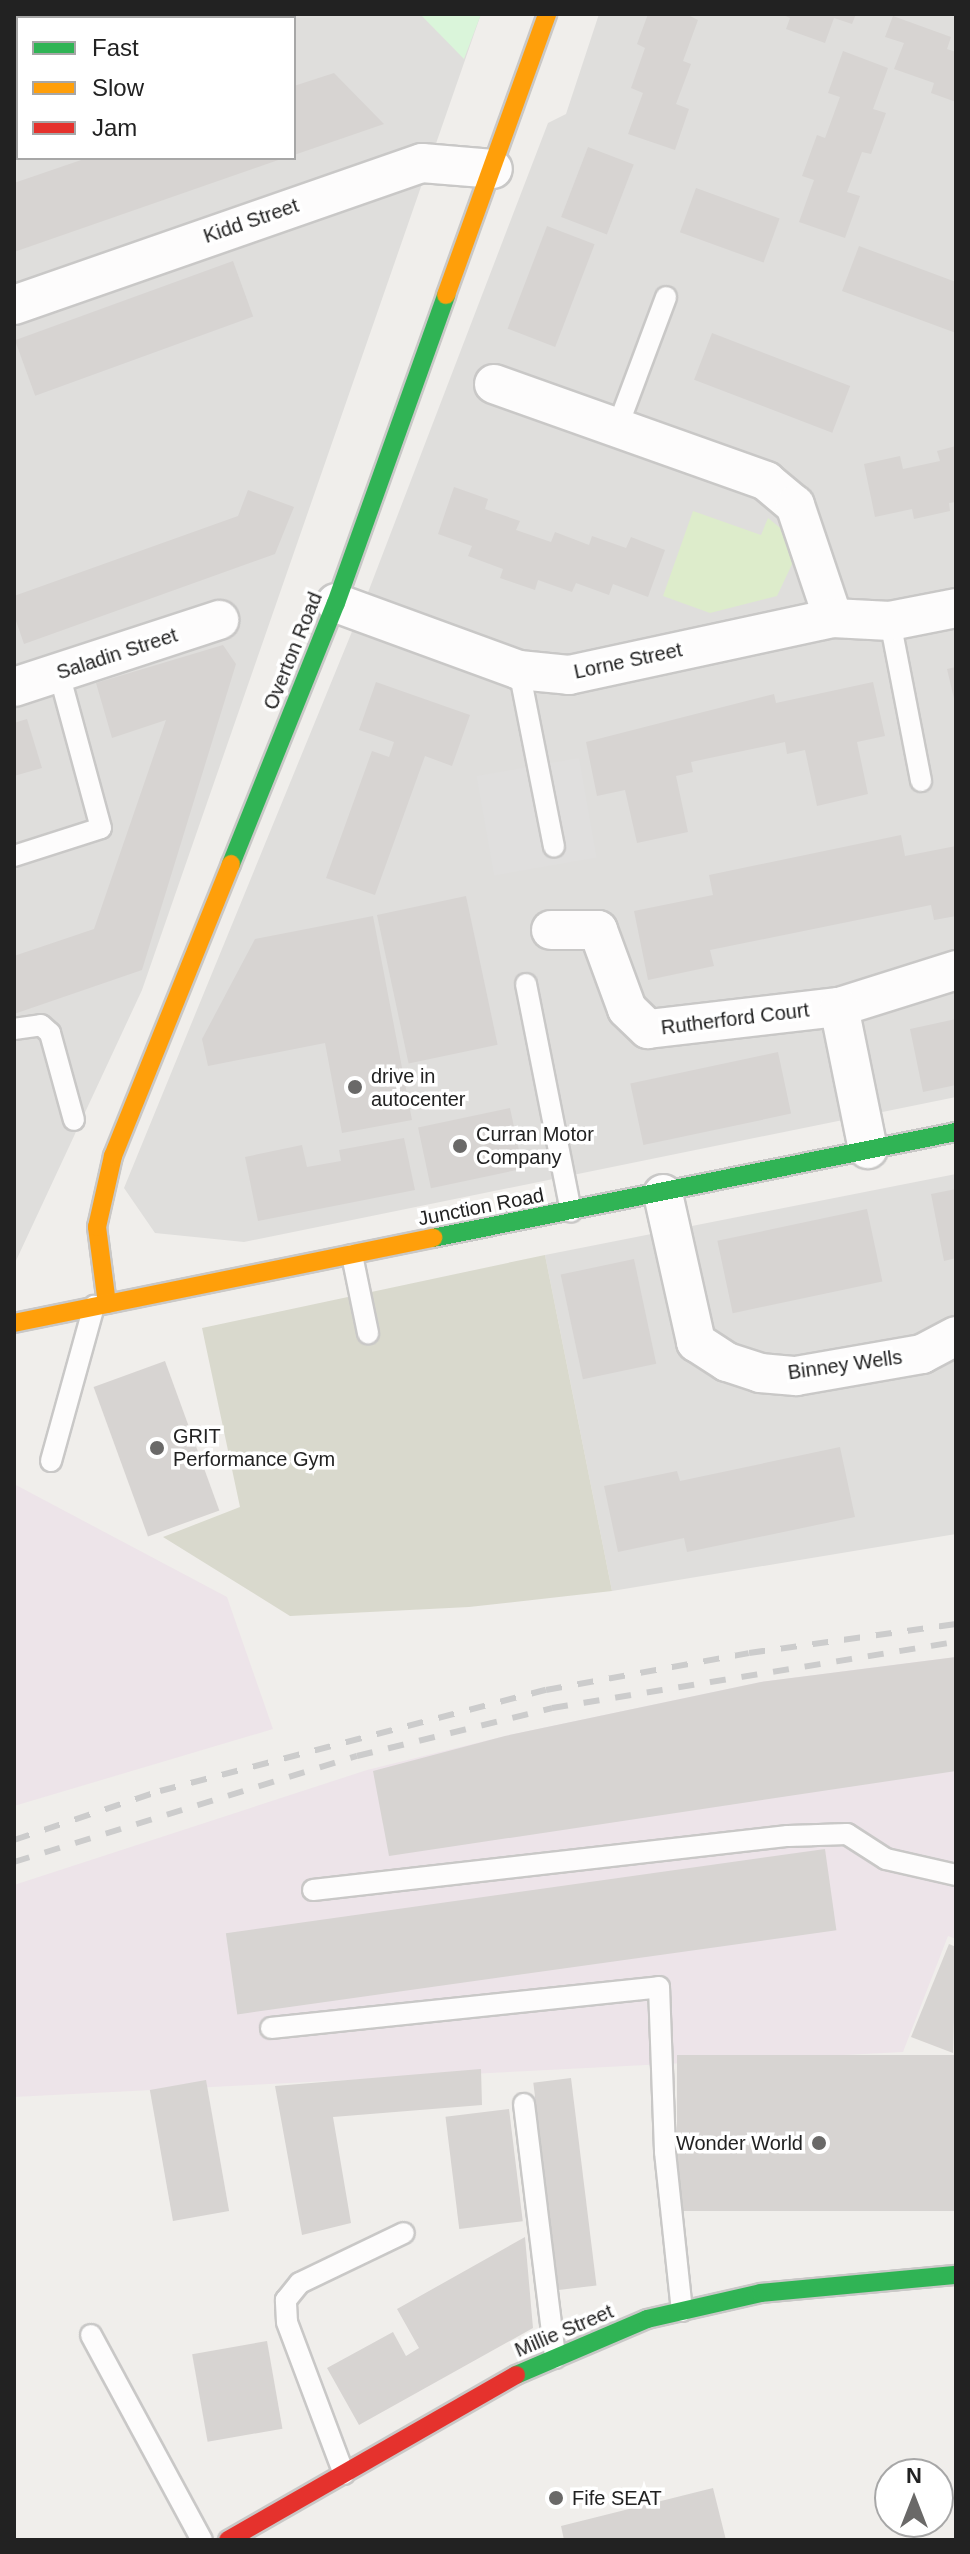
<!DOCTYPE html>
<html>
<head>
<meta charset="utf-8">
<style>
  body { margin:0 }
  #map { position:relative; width:970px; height:2554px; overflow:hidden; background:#f0eeeb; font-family:Arial,sans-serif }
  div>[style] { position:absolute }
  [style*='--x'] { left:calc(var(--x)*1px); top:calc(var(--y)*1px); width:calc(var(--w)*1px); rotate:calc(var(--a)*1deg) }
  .residential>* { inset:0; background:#dfdedc }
  .industrial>* { inset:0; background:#ede4e9 }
  .construction>* { inset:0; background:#d9d9cd }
  .grass>* { inset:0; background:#ddeccb }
  .park>* { inset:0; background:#daf5da }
  .parking>* { inset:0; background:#e0dfde; transform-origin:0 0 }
  .building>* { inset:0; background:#d7d4d2; transform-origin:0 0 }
  .roads { filter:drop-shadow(2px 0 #c9c8c7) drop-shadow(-2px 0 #c9c8c7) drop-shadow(0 2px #c9c8c7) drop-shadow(0 -2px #c9c8c7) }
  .lane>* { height:20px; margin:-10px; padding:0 10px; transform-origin:10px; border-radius:10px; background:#fdfcfc }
  .street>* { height:38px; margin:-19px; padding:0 19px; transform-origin:19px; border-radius:19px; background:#fdfcfc }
  .fast>* { height:18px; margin:-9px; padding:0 9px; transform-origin:9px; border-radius:9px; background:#30b455 }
  .slow>* { height:18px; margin:-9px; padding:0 9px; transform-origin:9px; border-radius:9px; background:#ff9f0a }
  .jam>* { height:18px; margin:-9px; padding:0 9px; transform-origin:9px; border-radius:9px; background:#e5322d }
  .rail>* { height:6px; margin-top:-3px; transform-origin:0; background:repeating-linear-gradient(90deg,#ccc 0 16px,transparent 0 32px) }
  .dots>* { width:22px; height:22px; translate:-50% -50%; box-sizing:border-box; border:4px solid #fff; border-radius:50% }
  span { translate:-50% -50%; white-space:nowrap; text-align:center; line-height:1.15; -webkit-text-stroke:7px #fff; paint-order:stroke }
  .street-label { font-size:20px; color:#222 }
  .poi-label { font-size:20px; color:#222 }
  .left { translate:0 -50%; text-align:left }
  .right { translate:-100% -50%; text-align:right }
  .frame { position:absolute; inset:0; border:16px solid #222; pointer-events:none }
  .legend { position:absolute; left:16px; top:16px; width:280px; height:144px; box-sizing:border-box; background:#fff; border:2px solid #a7a7a7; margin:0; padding:10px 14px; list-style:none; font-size:24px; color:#222 }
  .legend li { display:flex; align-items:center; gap:16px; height:40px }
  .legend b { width:40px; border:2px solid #a7a7a7 }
  .north { position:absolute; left:874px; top:2458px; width:80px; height:80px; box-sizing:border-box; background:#fff; border:2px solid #a7a7a7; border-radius:50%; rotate:0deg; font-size:22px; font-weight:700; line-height:32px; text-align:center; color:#222 }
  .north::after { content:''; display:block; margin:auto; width:28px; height:36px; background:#6a6968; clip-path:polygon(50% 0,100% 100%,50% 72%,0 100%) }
</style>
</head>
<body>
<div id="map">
  <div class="residential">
    <div style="clip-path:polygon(evenodd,14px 14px,481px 14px,142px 990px,14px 1265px,14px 14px,18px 18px,294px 18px,294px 158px,18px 158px,18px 18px)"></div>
    <div style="clip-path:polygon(599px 14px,956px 14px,956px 1097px,244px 1242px,155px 1233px,124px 1188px,367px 595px,548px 123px,566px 114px)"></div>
    <div style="clip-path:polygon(956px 1174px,956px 1534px,612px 1591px,545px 1255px)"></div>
  </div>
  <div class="industrial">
    <div style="clip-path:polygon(14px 1484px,227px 1597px,273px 1729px,14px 1806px)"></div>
    <div style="clip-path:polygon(956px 1657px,956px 1939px,948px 1936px,903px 2052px,14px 2097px,14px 1885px,367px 1770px,505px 1736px,761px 1682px)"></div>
  </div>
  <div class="construction">
    <div style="clip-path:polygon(545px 1255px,612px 1591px,469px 1607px,290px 1616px,163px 1537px,240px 1507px,202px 1328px)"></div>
  </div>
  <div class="grass">
    <div style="clip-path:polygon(693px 511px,761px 535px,768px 518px,784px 531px,794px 560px,777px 596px,710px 613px,663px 596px)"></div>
  </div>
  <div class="park">
    <div style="clip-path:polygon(420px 14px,481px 14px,464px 59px)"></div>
  </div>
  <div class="parking">
    <div style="left:579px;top:758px;width:101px;height:104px;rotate:80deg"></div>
  </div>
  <div class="building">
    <div style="clip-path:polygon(648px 14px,686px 14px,698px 20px,683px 61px,691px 64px,676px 104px,689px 109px,675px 150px,628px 134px,643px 93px,631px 88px,645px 48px,637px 44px)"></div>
    <div style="clip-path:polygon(781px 14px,856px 14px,852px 24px,834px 18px,825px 43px,786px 29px,790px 18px)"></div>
    <div style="clip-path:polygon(893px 16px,951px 37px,947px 49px,956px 52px,956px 102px,931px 93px,934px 83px,894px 69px,904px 43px,885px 37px)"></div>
    <div style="clip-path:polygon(843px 51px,888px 68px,873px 109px,886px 113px,871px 154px,862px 152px,847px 192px,860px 196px,845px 238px,799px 222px,814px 180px,802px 176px,817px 135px,825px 138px,840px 97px,828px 93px)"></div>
    <div style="clip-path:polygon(334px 73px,384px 124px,294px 155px,294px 86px)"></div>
    <div style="left:588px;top:147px;width:49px;height:75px;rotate:21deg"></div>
    <div style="clip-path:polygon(87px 158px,284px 158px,14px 252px,14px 183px)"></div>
    <div style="left:696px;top:188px;width:89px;height:47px;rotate:20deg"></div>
    <div style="left:547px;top:226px;width:51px;height:110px;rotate:21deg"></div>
    <div style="clip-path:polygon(859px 246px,956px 282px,956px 333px,842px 291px)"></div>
    <div style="left:233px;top:261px;width:59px;height:232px;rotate:70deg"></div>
    <div style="left:712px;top:333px;width:148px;height:50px;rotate:21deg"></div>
    <div style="clip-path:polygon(956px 446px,956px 502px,949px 503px,950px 511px,914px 519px,912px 509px,875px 517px,864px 464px,900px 456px,903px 469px,940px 461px,937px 451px)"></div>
    <div style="clip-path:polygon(454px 487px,488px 499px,485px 509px,520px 521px,516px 530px,551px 542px,555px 532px,589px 545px,592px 536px,626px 548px,631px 537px,665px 550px,648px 597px,613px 584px,609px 595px,576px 583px,572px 592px,538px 580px,535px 590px,500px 578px,503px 569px,468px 556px,472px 546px,438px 534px)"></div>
    <div style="clip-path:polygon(248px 490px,294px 507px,275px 554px,24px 644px,14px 615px,14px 596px,238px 516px)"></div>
    <div style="clip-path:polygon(223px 645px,236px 664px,142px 970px,14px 1014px,14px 956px,94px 929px,166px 720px,112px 738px,96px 683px)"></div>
    <div style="clip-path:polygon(956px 667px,956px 703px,955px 703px,947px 669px)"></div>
    <div style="clip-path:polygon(376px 682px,470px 715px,452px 766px,425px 756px,375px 895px,326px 878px,372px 751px,389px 757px,394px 742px,359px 730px)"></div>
    <div style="clip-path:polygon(873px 682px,885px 736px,857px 742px,868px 794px,817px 806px,805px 750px,787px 754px,785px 742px,691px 762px,693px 772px,676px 776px,688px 832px,637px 843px,625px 790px,597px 796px,586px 742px,774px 694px,776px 703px)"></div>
    <div style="clip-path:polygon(27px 719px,42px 768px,14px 776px,14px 723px)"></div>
    <div style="clip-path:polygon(901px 835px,905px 856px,956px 846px,956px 916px,934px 920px,931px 905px,710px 950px,714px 966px,648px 980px,634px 911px,713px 895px,709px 875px)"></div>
    <div style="left:466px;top:896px;width:152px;height:91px;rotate:78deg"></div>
    <div style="clip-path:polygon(373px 916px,412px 1120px,342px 1133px,325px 1043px,208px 1066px,202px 1039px,255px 939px)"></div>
    <div style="clip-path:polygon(956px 1019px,956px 1085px,923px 1092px,910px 1029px)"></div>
    <div style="left:778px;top:1052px;width:63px;height:151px;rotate:78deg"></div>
    <div style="left:510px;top:1108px;width:62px;height:94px;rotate:78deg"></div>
    <div style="clip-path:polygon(404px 1138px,415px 1190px,258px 1221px,245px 1157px,302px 1145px,307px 1167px,341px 1161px,339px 1150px)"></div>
    <div style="clip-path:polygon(956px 1189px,956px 1258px,944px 1261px,931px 1194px)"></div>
    <div style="left:867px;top:1209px;width:74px;height:153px;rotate:78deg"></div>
    <div style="left:634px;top:1259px;width:107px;height:75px;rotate:78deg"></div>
    <div style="left:165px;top:1361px;width:159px;height:76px;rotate:70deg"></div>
    <div style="clip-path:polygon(840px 1447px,855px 1517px,687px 1552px,684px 1538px,618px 1552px,604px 1486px,677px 1471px,680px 1481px)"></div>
    <div style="clip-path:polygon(956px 1657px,956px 1771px,389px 1856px,373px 1771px,505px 1736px,761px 1682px)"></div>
    <div style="left:825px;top:1849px;width:82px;height:605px;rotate:82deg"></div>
    <div style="clip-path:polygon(949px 1944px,956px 1947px,953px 2053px,911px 2037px)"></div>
    <div style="left:956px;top:2055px;width:156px;height:279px;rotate:90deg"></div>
    <div style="clip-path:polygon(481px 2069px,482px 2105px,333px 2117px,351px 2223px,302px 2235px,275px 2086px)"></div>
    <div style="left:571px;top:2078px;width:209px;height:38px;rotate:83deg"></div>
    <div style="left:206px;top:2080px;width:133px;height:57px;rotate:80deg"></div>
    <div style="left:509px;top:2109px;width:113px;height:64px;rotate:83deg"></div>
    <div style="clip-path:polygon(525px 2237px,533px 2328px,359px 2425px,327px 2368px,393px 2332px,406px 2356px,419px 2348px,397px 2309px)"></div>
    <div style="left:267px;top:2341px;width:89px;height:76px;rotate:80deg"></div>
    <div style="clip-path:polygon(713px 2488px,726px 2540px,564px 2540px,561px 2526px)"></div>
  </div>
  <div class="roads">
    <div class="lane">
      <div style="--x:616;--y:431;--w:143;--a:-69.5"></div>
      <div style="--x:890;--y:621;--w:163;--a:79"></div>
      <div style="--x:519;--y:670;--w:180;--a:78.8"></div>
      <div style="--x:14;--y:856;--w:91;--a:-17.8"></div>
      <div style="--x:101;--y:828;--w:161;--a:-105.2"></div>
      <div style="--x:526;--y:984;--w:232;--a:78.8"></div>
      <div style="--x:14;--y:1029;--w:27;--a:-8"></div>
      <div style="--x:41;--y:1025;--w:12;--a:42"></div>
      <div style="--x:50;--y:1033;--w:90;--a:74.6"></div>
      <div style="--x:352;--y:1255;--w:80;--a:78.4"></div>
      <div style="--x:51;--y:1461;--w:161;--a:-74.5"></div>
      <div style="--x:313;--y:1890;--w:478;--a:-6.5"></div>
      <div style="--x:788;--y:1836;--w:59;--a:-1.9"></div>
      <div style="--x:847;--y:1834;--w:46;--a:32.7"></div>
      <div style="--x:886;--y:1859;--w:72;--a:12.9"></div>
      <div style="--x:271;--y:2028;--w:390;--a:-6"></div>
      <div style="--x:659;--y:1987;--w:165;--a:87.9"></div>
      <div style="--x:665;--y:2152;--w:160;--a:83.9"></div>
      <div style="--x:524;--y:2104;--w:256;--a:83"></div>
      <div style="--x:91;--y:2335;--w:233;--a:61.6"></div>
      <div style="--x:344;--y:2474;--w:162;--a:-110.6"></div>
      <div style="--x:287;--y:2322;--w:22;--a:-93"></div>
      <div style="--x:286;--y:2300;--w:22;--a:-51"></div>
      <div style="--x:300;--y:2283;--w:115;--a:-25.7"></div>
    </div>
    <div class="street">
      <div style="--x:14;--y:305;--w:432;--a:-19.2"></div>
      <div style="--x:422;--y:163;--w:71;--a:4.8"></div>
      <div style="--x:494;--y:384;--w:289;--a:19.6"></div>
      <div style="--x:766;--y:481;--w:38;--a:40"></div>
      <div style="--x:795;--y:505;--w:119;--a:71.4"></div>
      <div style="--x:336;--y:603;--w:195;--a:20.1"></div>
      <div style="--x:519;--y:670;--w:50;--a:5.7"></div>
      <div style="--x:569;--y:675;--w:270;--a:-12.2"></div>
      <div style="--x:833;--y:618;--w:57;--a:3"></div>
      <div style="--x:890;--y:621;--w:67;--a:-11.1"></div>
      <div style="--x:14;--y:687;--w:216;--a:-18.1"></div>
      <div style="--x:551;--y:930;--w:47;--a:0"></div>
      <div style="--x:598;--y:930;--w:84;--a:69.8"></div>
      <div style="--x:627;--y:1009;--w:29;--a:44"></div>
      <div style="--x:648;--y:1029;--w:192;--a:-6.6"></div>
      <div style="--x:839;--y:1007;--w:123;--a:-17.5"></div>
      <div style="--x:839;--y:1007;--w:145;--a:78.5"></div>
      <div style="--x:663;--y:1194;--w:152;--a:77.4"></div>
      <div style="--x:696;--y:1342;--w:37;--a:33"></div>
      <div style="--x:727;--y:1362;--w:35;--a:18"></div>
      <div style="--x:760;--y:1373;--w:36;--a:5"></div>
      <div style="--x:796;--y:1376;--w:128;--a:-9.9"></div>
      <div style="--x:922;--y:1354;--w:38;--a:-28"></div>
    </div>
    <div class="fast">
      <div style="--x:231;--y:864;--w:281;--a:-68.1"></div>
      <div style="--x:336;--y:603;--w:327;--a:-70.3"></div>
      <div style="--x:433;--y:1238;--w:534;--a:-11.46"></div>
      <div style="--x:516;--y:2375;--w:142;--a:-23.1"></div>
      <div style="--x:647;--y:2319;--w:117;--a:-12.8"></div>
      <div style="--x:761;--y:2293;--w:196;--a:-5.3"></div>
    </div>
    <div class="slow">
      <div style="--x:446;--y:295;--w:299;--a:-70.2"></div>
      <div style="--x:107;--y:1304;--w:78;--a:-97.4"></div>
      <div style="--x:97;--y:1227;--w:73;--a:-77.3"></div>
      <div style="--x:113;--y:1156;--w:315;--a:-68"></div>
      <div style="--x:14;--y:1323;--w:428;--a:-11.5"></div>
    </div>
    <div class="jam">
      <div style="--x:228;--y:2540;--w:332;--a:-29.8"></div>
    </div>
  </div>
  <div class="rail">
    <div style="--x:14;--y:1840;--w:154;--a:-18.6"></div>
    <div style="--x:160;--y:1791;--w:399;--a:-14.7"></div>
    <div style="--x:546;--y:1690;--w:206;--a:-10.3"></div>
    <div style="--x:749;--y:1653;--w:209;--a:-8"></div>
    <div style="--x:14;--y:1862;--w:359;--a:-17.2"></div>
    <div style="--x:357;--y:1756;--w:201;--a:-13.8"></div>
    <div style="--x:552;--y:1708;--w:409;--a:-9.3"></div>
  </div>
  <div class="dots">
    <div style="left:355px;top:1087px;background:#6a6968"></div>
    <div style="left:460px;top:1146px;background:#6a6968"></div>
    <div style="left:157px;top:1448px;background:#6a6968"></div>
    <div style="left:819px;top:2143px;background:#6a6968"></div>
    <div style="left:556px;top:2498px;background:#6a6968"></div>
  </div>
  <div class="street-label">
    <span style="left:251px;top:221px;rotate:-19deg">Kidd Street</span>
    <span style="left:293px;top:651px;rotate:-68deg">Overton Road</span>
    <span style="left:117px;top:654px;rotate:-18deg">Saladin Street</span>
    <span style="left:628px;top:661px;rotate:-12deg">Lorne Street</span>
    <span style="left:735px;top:1019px;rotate:-7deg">Rutherford Court</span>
    <span style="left:481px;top:1207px;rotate:-11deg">Junction Road</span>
    <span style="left:845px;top:1365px;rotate:-8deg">Binney Wells</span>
    <span style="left:564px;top:2331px;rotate:-23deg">Millie Street</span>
  </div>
  <div class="poi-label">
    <span class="left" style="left:371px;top:1088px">drive in<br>autocenter</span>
    <span class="left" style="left:476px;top:1146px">Curran Motor<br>Company</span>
    <span class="left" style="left:173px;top:1448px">GRIT<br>Performance Gym</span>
    <span class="right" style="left:803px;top:2143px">Wonder World</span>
    <span class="left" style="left:572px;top:2498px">Fife SEAT</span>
  </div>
  <div class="frame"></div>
  <ul class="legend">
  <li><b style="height:10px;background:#30b455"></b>Fast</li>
  <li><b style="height:10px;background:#ff9f0a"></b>Slow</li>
  <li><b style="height:10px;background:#e5322d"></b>Jam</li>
  </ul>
  <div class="north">N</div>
</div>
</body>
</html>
